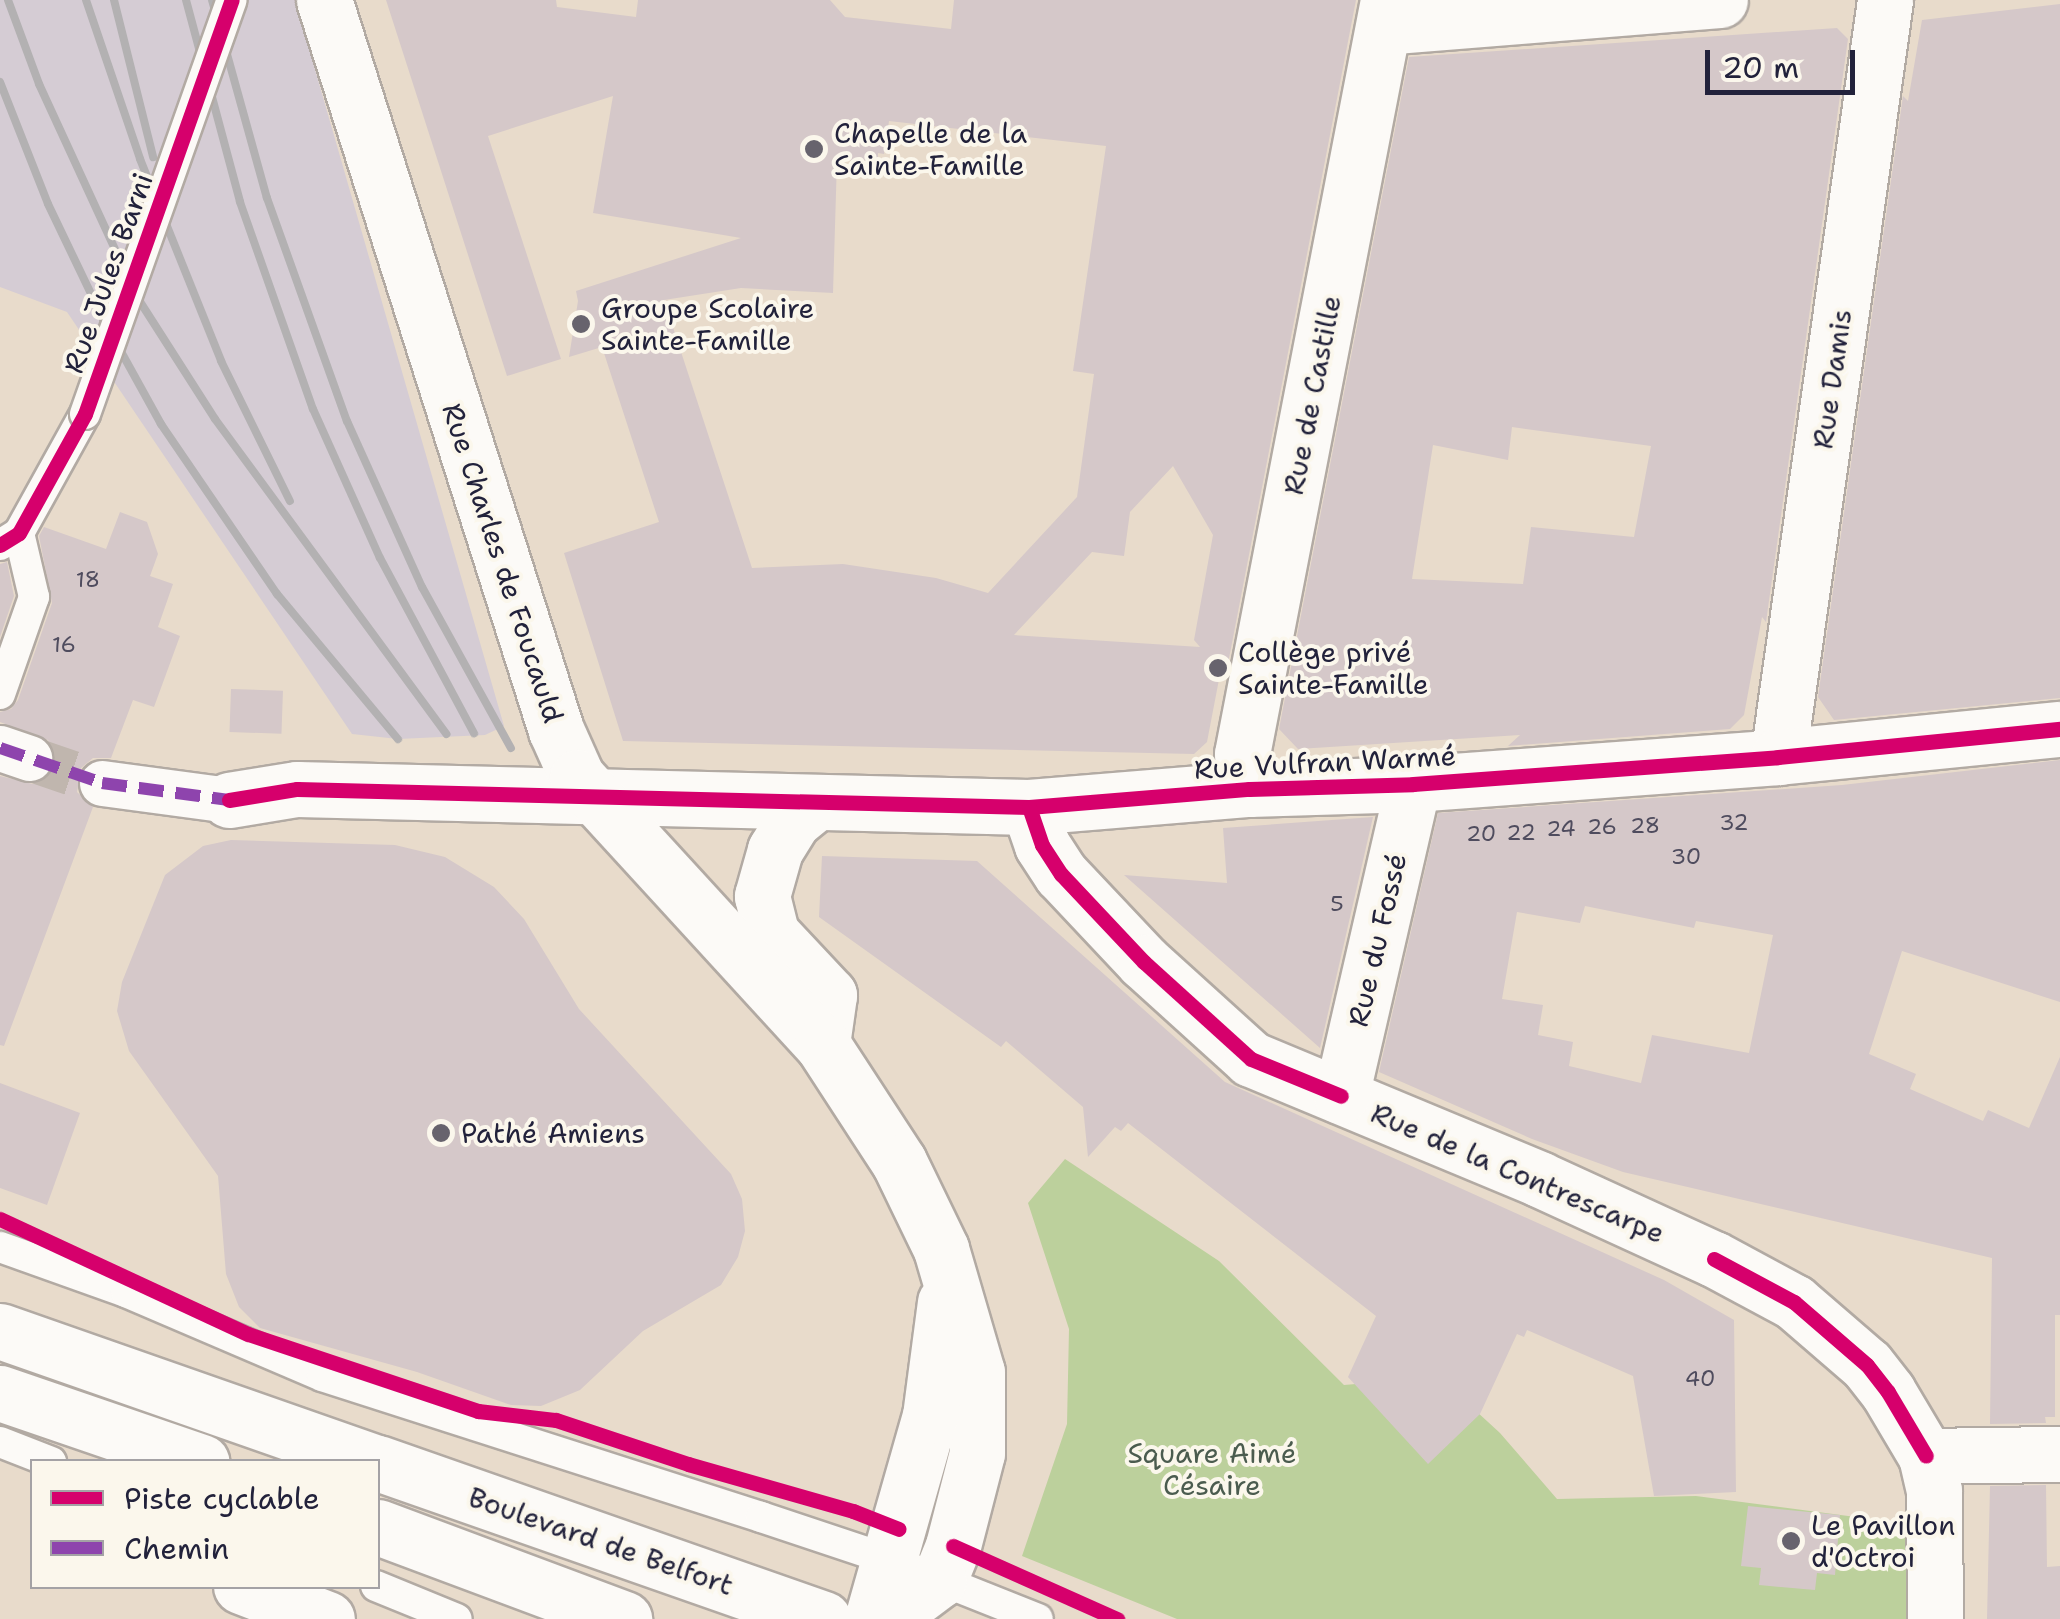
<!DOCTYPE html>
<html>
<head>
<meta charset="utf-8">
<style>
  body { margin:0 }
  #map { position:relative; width:2060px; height:1619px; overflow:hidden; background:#e8dbcb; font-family:"Shantell Sans",sans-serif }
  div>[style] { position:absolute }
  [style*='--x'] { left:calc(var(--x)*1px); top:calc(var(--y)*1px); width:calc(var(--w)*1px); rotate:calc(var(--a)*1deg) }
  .industrial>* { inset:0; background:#d5ccd4 }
  .green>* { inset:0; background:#bcd09c }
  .building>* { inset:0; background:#d5c8c9; transform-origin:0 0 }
  .pedestrian-tunnel>* { height:45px; margin-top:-22.5px; transform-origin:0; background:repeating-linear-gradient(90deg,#c0b6ae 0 45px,transparent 0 67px) }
  .roads { filter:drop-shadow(2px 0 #b2aaa3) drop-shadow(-2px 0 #b2aaa3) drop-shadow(0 2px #b2aaa3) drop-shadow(0 -2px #b2aaa3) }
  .service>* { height:30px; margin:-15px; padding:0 15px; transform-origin:15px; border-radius:15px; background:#fcfaf7 }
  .pedestrian>* { height:45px; margin:-22.5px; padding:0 22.5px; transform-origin:22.5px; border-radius:22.5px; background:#fcfaf7 }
  .minor>* { height:55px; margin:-27.5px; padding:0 27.5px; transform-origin:27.5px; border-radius:27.5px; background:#fcfaf7 }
  .secondary>* { height:55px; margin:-27.5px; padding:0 27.5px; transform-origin:27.5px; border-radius:27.5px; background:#fcfaf7 }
  .rail>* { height:8px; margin:-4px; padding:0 4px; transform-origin:4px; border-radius:4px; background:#b3b1b2 }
  .bridges { filter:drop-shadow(2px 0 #b2aaa3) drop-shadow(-2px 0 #b2aaa3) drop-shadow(0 2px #b2aaa3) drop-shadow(0 -2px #b2aaa3) }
  .service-bridge>* { height:30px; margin:-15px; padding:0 15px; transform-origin:15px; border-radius:15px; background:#fcfaf7 }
  .quiet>* { height:12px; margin-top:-6px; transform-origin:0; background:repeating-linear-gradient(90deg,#8e44ad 0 25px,transparent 0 37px) }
  .cycleway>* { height:15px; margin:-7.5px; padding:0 7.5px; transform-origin:7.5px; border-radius:7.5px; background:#d6006c }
  .dots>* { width:28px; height:28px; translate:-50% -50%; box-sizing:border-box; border:5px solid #fbf7ec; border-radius:50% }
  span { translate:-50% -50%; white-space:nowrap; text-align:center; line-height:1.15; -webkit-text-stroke:8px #fbf7ec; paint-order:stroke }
  .number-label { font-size:22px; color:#4f4c5e }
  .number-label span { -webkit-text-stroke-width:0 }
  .poi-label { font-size:28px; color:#22223b }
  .left { translate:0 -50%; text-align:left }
  .street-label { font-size:28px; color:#22223b }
  .park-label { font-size:28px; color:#4b5c4f }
  .legend { position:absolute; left:30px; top:1459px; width:350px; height:130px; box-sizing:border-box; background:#fbf7ec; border:2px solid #a4a2a5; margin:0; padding:12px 18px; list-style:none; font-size:30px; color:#22223b }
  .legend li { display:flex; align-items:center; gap:20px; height:50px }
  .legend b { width:50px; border:2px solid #a4a2a5 }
  .scale { position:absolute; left:1705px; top:50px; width:150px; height:45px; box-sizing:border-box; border:5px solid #22223b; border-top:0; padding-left:12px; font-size:30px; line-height:35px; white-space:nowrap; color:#22223b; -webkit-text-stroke:8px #fbf7ec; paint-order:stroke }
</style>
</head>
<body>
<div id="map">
  <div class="industrial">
    <div style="clip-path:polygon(0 0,295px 0,504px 726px,485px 735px,398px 739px,352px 734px,67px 312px,0 287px)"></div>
  </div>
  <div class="green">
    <div style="clip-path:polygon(1065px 1159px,1219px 1261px,1344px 1385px,1439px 1377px,1500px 1433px,1557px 1499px,1696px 1496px,1909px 1524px,1907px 1619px,1177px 1619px,1022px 1556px,1067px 1424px,1069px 1329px,1028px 1203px)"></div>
  </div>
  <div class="building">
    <div style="clip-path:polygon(evenodd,386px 0,556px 0,557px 7px,636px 17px,638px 0,830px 0,845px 17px,951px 29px,954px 0,1356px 0,1226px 674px,1221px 669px,1207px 742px,1194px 754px,623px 741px,564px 553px,659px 522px,602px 347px,569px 357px,578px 301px,576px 291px,741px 238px,593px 213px,613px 96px,488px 136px,561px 359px,507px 376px,386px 0,889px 121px,1106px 146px,1073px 371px,1094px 374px,1077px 497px,988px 593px,936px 578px,843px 564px,752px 568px,664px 300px,741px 288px,833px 293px,837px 160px,878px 162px,878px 153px,884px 154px,889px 121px,386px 0,1173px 466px,1213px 535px,1194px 640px,1200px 647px,1014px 635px,1092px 552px,1124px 556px,1130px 512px,1173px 466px)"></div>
    <div style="clip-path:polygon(2060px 4px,2060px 698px,1834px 720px,1818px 697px,1903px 96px,1908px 101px,1922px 20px)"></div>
    <div style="clip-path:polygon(evenodd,1837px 28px,1848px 39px,1766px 622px,1762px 617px,1744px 715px,1730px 729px,1508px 746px,1520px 735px,1298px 749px,1279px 729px,1409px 57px,1837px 28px,1512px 427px,1651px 446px,1634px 537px,1531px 527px,1523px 584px,1412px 579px,1433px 445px,1508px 460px,1512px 427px)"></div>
    <div style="clip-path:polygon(120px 512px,147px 522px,158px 554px,150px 576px,173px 584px,158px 627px,180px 636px,154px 707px,133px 700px,111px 758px,93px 758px,81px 768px,77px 792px,93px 807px,4px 1046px,0 1045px,0 776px,33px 784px,45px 778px,54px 766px,54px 752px,48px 740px,0 722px,0 712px,11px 709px,18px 700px,52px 603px,39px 536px,44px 527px,106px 549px)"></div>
    <div style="clip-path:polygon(7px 562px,14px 596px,0 637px,0 564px)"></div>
    <div style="left:231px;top:689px;width:52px;height:43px;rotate:2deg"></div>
    <div style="clip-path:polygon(evenodd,2060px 760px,2060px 1002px,1902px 951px,1869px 1054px,1916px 1074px,1910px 1089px,1983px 1121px,1988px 1110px,2029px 1128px,2060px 1057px,2060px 1315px,2055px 1315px,2055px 1417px,2045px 1417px,2046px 1423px,1990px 1424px,1992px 1258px,1623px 1172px,1532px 1139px,1379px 1072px,1438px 813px,1842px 785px,2060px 760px,1585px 906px,1694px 928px,1696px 921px,1773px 935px,1749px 1053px,1652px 1035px,1641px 1083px,1569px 1066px,1573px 1042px,1538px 1035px,1543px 1005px,1502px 999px,1517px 912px,1580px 923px,1585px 906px)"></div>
    <div style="clip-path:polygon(1373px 817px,1320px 1048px,1124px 875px,1227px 883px,1223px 828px)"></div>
    <div style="clip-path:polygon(231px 840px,395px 845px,445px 857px,494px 887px,524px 919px,579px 1009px,731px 1174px,742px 1199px,745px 1231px,738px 1257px,721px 1285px,643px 1331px,580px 1390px,541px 1406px,511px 1405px,417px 1372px,260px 1328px,239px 1307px,226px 1274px,218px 1176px,129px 1051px,117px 1011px,122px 982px,165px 875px,203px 846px)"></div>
    <div style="clip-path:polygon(822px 856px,977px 861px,1225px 1082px,1664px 1280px,1734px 1320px,1736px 1492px,1654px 1496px,1633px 1376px,1527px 1330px,1524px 1337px,1517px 1334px,1480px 1414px,1428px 1464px,1348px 1377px,1376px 1316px,1128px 1123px,1121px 1131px,1115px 1127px,1088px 1157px,1083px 1107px,1006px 1041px,1001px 1047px,819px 917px)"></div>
    <div style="clip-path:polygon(0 1083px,80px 1113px,47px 1205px,0 1188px)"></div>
    <div style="clip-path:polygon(2046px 1485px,2047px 1567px,2060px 1566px,2060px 1619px,1987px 1619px,1990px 1486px)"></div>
    <div style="clip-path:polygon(1748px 1506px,1840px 1515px,1835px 1575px,1817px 1573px,1815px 1590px,1759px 1585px,1761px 1568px,1741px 1566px)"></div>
  </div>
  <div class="pedestrian-tunnel">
    <div style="--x:29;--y:758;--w:77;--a:18.9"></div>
  </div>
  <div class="roads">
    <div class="service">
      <div style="--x:0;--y:545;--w:22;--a:-32"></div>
      <div style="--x:19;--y:533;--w:136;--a:-61"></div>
      <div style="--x:0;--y:694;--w:103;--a:-70.7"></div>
      <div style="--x:34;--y:597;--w:66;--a:-103.2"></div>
      <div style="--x:0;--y:1247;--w:134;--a:19.7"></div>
      <div style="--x:126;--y:1292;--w:213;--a:23.2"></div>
      <div style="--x:322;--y:1376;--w:461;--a:17.8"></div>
      <div style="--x:761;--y:1517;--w:136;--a:18.4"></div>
      <div style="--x:890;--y:1560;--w:159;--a:21.7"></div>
      <div style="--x:0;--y:1442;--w:55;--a:21.4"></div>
      <div style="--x:376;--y:1586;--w:87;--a:22.2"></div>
    </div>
    <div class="pedestrian">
      <div style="--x:0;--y:748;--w:31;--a:19"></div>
      <div style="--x:102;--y:783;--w:128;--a:7.6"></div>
    </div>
    <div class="minor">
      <div style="--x:1384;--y:27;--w:337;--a:-4.6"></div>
      <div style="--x:1778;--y:757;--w:765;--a:-81.95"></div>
      <div style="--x:1249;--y:789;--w:36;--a:-101"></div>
      <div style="--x:1242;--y:754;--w:768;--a:-79.04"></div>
      <div style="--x:229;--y:800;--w:69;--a:-9.2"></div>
      <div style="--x:297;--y:789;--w:732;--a:1.41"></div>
      <div style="--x:1029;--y:807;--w:221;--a:-4.7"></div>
      <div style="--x:1249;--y:789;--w:164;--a:-1.7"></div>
      <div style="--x:1413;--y:784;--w:366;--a:-4.2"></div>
      <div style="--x:1778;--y:757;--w:283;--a:-5.7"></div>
      <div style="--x:814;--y:804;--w:27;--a:141"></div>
      <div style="--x:793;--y:821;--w:34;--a:122"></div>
      <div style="--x:775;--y:850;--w:48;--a:105.8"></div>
      <div style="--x:762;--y:896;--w:38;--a:76"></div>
      <div style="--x:771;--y:933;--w:85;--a:46.9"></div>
      <div style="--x:829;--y:995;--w:49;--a:98.1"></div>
      <div style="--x:1029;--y:807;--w:40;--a:71.1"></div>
      <div style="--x:1042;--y:845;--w:35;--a:57"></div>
      <div style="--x:1061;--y:874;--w:121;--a:46.7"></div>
      <div style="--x:1144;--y:962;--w:144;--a:42.2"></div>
      <div style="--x:1251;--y:1059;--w:312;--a:22.6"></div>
      <div style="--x:1539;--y:1179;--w:192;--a:24.6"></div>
      <div style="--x:1714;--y:1259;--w:91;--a:28.3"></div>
      <div style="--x:1794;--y:1302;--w:96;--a:40.8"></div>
      <div style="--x:1867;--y:1365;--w:34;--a:52"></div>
      <div style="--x:1888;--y:1392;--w:74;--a:59.3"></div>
      <div style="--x:1926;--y:1456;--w:36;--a:77"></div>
      <div style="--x:1934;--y:1491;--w:128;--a:89.6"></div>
      <div style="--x:1341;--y:1096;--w:320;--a:-77"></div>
      <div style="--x:1926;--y:1456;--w:134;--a:-0.9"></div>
      <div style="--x:241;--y:1586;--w:92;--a:21"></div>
    </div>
    <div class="secondary">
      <div style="--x:324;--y:0;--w:766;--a:72.37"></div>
      <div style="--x:556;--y:730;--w:51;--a:65.9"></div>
      <div style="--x:577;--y:777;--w:362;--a:47.5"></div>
      <div style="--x:822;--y:1044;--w:141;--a:56.9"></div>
      <div style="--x:899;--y:1162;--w:97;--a:64.2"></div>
      <div style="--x:941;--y:1249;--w:128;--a:73.7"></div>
      <div style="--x:977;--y:1372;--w:81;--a:90"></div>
      <div style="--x:977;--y:1453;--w:96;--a:104.5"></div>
      <div style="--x:953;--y:1546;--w:37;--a:112"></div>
      <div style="--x:939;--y:1580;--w:65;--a:143.1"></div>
      <div style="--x:0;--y:1331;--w:396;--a:19.3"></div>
      <div style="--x:0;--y:1393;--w:213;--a:18.9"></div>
      <div style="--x:378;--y:1463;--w:472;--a:19.3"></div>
      <div style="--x:378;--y:1527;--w:263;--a:20.5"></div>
      <div style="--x:872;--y:1619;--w:211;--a:-74.1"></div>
      <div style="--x:930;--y:1416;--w:115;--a:-82.5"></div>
    </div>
  </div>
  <div class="rail">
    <div style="--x:8;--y:0;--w:90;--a:69.7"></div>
    <div style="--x:39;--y:84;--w:234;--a:65.3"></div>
    <div style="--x:137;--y:297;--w:145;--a:57.4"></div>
    <div style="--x:215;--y:419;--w:391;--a:53.7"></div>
    <div style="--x:86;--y:0;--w:168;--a:71.2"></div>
    <div style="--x:140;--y:159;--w:218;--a:68.1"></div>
    <div style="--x:221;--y:361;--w:156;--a:63.8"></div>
    <div style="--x:114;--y:0;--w:162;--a:76"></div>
    <div style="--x:186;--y:0;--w:209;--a:75"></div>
    <div style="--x:240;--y:202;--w:219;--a:70.6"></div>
    <div style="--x:313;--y:409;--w:163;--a:65.8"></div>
    <div style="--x:380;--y:558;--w:199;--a:61.8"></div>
    <div style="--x:212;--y:0;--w:205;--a:74.5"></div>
    <div style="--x:267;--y:198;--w:237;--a:70.3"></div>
    <div style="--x:347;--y:421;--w:182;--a:65.7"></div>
    <div style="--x:422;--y:587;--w:184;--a:61.1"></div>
    <div style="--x:0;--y:82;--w:131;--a:68.5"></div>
    <div style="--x:48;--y:204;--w:127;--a:64.4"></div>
    <div style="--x:103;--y:319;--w:120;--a:61.1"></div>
    <div style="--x:161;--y:424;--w:206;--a:55.7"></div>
    <div style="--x:277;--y:594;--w:189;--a:50.2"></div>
  </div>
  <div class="bridges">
    <div class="service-bridge">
      <div style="--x:85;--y:414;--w:439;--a:-70.5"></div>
    </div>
  </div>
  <div class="quiet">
    <div style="--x:0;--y:748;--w:108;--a:18.9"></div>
    <div style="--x:102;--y:783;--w:128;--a:7.6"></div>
  </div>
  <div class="cycleway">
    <div style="--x:0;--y:545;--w:22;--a:-32"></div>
    <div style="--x:19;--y:533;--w:136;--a:-61"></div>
    <div style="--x:85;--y:414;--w:439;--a:-70.5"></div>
    <div style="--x:229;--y:800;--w:69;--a:-9.2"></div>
    <div style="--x:297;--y:789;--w:732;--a:1.41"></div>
    <div style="--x:1029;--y:807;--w:221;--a:-4.7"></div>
    <div style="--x:1249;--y:789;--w:164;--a:-1.7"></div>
    <div style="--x:1413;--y:784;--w:366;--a:-4.2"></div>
    <div style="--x:1778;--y:757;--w:283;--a:-5.7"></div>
    <div style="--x:1029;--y:807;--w:40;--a:71.1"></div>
    <div style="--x:1042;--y:845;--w:35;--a:57"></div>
    <div style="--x:1061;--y:874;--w:121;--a:46.7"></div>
    <div style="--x:1144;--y:962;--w:144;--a:42.2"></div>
    <div style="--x:1251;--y:1059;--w:97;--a:22.3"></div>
    <div style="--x:0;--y:1219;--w:273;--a:24.9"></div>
    <div style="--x:248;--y:1334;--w:243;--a:18.5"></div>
    <div style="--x:478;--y:1411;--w:79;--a:6.6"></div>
    <div style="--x:556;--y:1420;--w:139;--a:18.4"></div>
    <div style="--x:688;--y:1464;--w:172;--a:15.9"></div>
    <div style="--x:853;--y:1511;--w:49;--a:21.4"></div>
    <div style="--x:1714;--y:1259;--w:91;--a:28.3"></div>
    <div style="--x:1794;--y:1302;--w:96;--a:40.8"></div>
    <div style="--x:1867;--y:1365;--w:34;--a:52"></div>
    <div style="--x:1888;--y:1392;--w:74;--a:59.3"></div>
    <div style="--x:953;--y:1546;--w:180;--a:24"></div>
  </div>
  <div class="dots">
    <div style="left:814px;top:149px;background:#67636d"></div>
    <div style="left:581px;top:324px;background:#67636d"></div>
    <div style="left:1218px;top:668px;background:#67636d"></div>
    <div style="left:441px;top:1133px;background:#67636d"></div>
    <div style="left:1791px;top:1541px;background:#67636d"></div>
  </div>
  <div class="number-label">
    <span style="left:88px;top:580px">18</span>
    <span style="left:64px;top:645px">16</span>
    <span style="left:1734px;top:823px">32</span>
    <span style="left:1645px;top:826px">28</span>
    <span style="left:1602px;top:827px">26</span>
    <span style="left:1561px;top:829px">24</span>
    <span style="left:1521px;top:833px">22</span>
    <span style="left:1481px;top:834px">20</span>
    <span style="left:1686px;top:857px">30</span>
    <span style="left:1337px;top:904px">5</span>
    <span style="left:1700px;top:1379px">40</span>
  </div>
  <div class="poi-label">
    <span class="left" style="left:834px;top:149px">Chapelle de la<br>Sainte-Famille</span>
    <span class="left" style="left:601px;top:324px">Groupe Scolaire<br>Sainte-Famille</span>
    <span class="left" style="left:1238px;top:668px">Collège privé<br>Sainte-Famille</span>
    <span class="left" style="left:461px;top:1133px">Pathé Amiens</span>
    <span class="left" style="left:1811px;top:1541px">Le Pavillon<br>d'Octroi</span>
  </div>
  <div class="street-label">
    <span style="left:108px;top:273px;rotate:-70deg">Rue Jules Barni</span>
    <span style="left:1832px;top:379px;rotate:-82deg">Rue Damis</span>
    <span style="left:1312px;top:395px;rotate:-79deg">Rue de Castille</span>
    <span style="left:503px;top:563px;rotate:72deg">Rue Charles de Foucauld</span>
    <span style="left:1325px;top:762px;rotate:-3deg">Rue Vulfran Warmé</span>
    <span style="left:1377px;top:940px;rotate:-77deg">Rue du Fossé</span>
    <span style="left:1518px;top:1173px;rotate:23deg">Rue de la Contrescarpe</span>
    <span style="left:601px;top:1541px;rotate:19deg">Boulevard de Belfort</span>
  </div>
  <div class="park-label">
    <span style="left:1212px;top:1469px">Square Aimé<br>Césaire</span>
  </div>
  <ul class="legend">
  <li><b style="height:12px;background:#d6006c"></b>Piste cyclable</li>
  <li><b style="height:12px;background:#8e44ad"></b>Chemin</li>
  </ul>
  <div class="scale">20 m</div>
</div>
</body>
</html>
